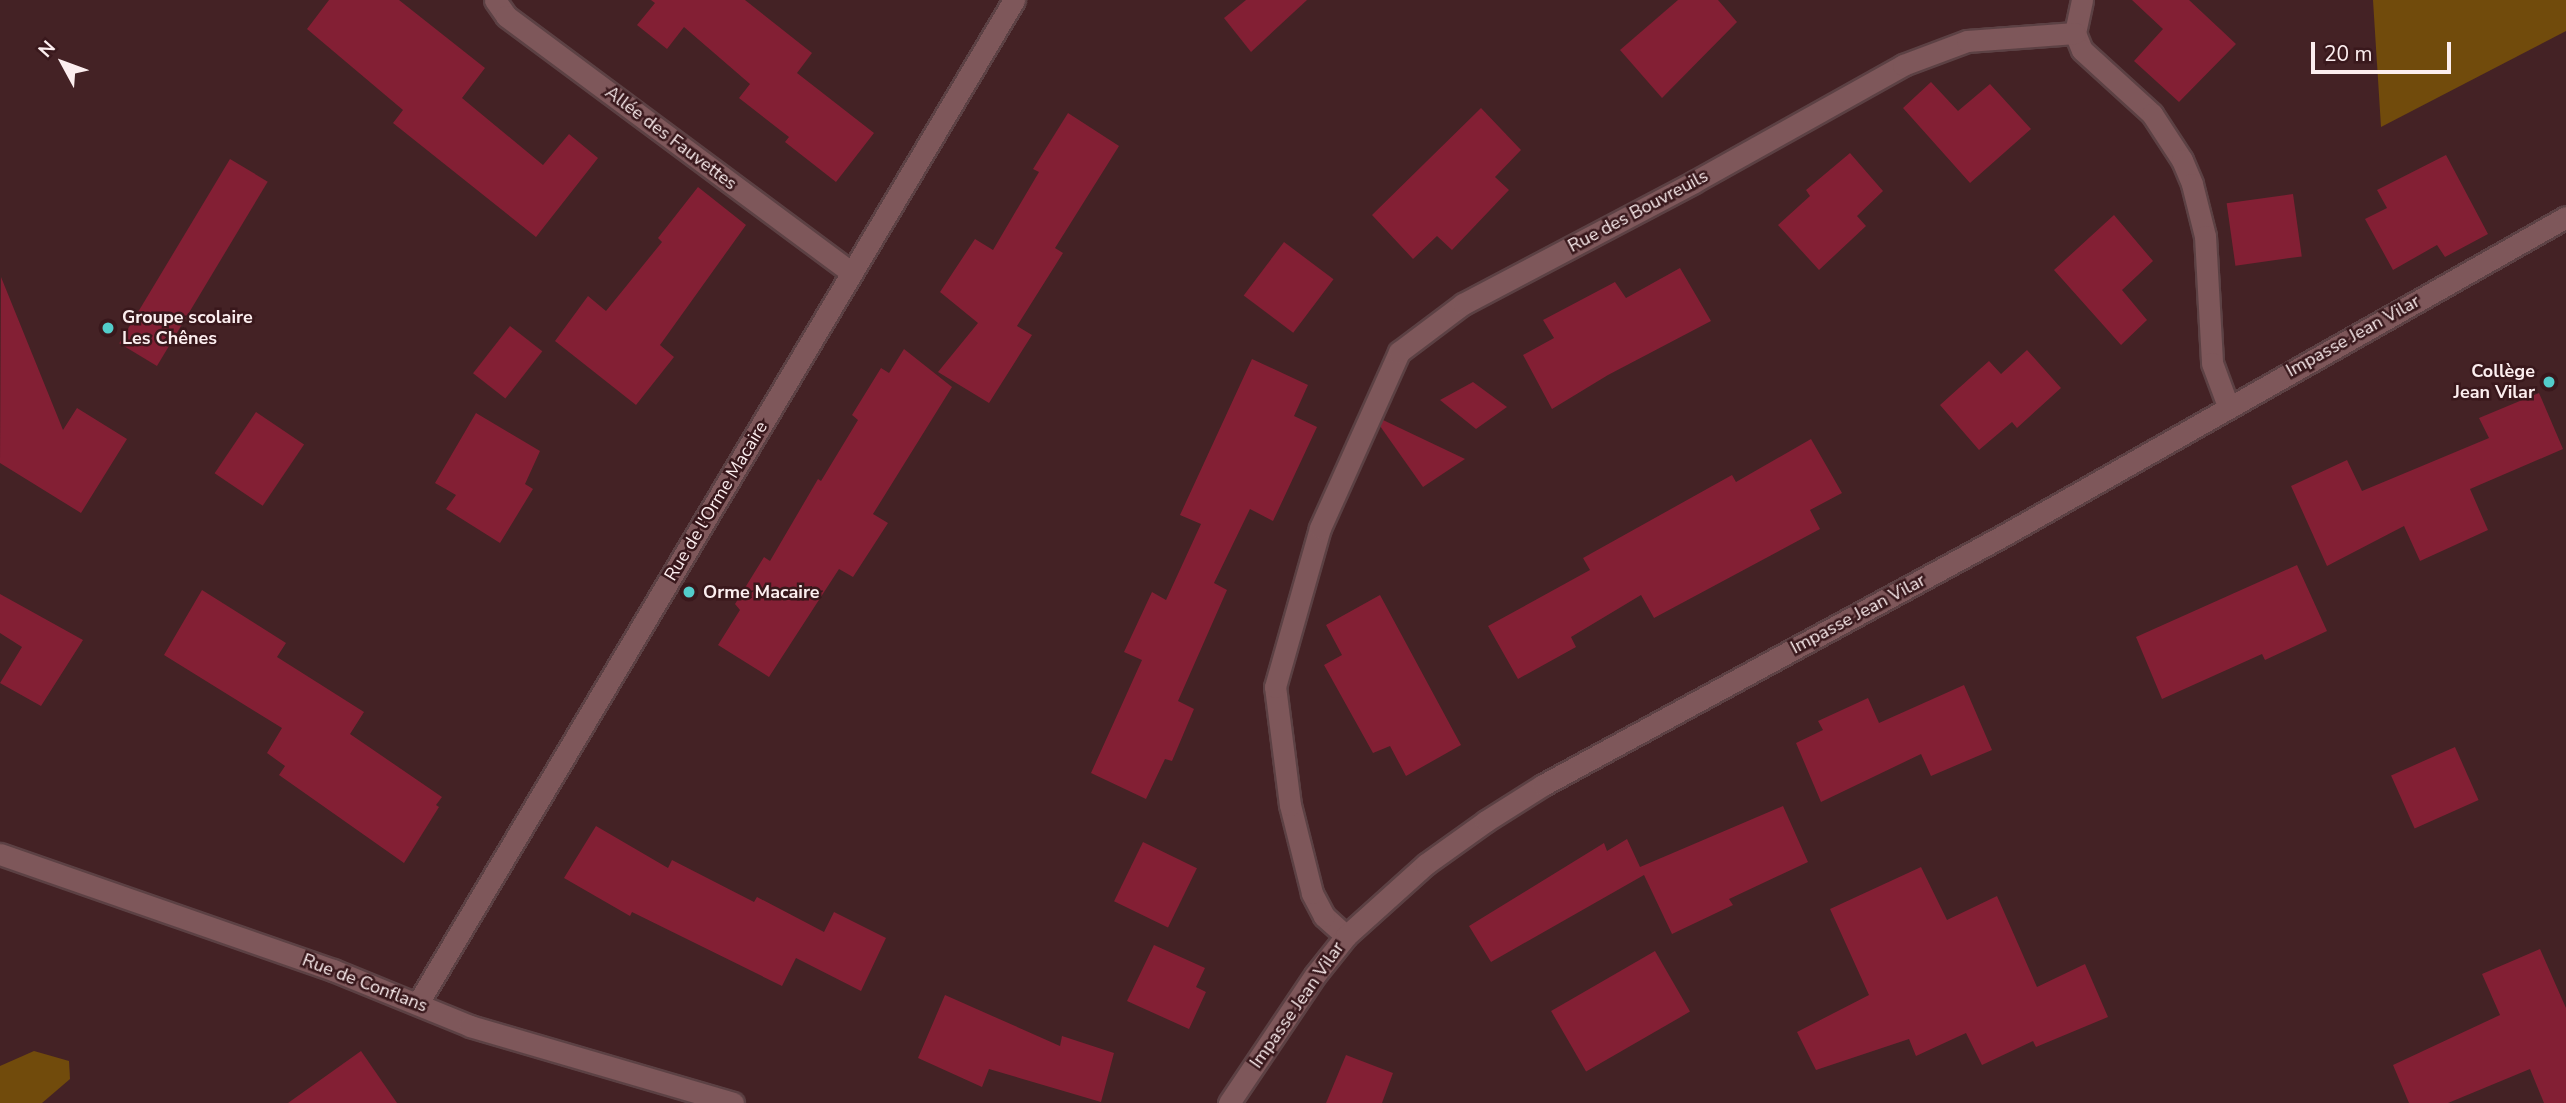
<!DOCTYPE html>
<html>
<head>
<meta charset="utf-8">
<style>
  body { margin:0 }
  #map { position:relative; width:2566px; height:1103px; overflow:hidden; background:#442225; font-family:"Nunito Sans",sans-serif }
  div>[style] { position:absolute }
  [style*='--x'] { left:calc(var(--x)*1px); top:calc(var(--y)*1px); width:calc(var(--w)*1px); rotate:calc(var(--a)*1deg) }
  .green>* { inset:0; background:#714b0c }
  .building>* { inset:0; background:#831f34; transform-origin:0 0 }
  .roads { filter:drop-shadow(2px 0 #5c4144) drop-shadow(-2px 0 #5c4144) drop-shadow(0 2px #5c4144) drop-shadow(0 -2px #5c4144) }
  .street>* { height:21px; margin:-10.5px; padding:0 10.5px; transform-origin:10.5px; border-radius:10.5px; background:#7e575a }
  .dots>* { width:19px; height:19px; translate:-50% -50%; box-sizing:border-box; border:4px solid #39181c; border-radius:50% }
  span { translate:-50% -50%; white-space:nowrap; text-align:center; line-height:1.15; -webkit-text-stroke:5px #39181c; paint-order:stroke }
  .street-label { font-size:18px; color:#fceeef }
  .poi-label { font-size:18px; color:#fceeef; font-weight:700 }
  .left { translate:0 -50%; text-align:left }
  .right { translate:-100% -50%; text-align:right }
  .north { position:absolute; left:28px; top:28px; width:70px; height:70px; -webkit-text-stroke:5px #39181c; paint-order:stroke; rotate:311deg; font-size:19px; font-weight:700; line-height:28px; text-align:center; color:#fceeef }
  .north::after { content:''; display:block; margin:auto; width:24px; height:32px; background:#fceeef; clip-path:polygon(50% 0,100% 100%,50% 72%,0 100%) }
  .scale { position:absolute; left:2311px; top:42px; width:140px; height:32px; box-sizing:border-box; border:4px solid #fceeef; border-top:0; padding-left:9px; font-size:21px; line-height:24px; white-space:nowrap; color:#fceeef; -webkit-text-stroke:5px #39181c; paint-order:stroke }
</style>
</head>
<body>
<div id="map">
  <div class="green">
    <div style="clip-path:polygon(2373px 0,2566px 0,2566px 31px,2381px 127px)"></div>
    <div style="clip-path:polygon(34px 1051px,69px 1061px,70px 1079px,42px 1103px,0 1103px,0 1066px)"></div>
  </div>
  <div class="building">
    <div style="clip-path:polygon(329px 0,399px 0,485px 68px,462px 98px,543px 165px,569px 134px,598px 158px,536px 237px,393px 123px,403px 110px,307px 29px)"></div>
    <div style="clip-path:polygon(651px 0,745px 0,812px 53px,797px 73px,874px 133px,836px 182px,785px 142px,789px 137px,739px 98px,750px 84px,684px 27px,667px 49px,637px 25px,655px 3px)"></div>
    <div style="clip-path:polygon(1246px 0,1307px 0,1251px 52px,1224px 18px)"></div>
    <div style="clip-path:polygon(1678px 0,1718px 0,1737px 22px,1662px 98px,1620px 50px)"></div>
    <div style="clip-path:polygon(2132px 0,2189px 0,2236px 44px,2179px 102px,2134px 61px,2163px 29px)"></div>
    <div style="clip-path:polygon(1931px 82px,1958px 111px,1990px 84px,2031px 129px,1970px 183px,1903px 108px)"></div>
    <div style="clip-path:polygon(1481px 108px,1521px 150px,1495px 177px,1509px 190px,1452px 250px,1437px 236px,1413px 259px,1372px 215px)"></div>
    <div style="clip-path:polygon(1068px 113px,1119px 146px,1055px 248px,1063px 253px,1017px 326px,1032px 335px,989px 403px,938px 372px,978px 323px,940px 292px,975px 239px,993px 250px,1039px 172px,1033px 169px)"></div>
    <div style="clip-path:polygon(1850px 153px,1883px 191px,1857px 216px,1866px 226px,1819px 270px,1778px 225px,1810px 196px,1806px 190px)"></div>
    <div style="clip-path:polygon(2446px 155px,2488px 234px,2445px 257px,2437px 245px,2393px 270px,2365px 219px,2387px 208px,2377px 190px)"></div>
    <div style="left:230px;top:159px;width:44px;height:215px;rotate:31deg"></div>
    <div style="clip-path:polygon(698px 187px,746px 225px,660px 345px,674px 357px,636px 405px,555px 341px,588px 296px,606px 311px,662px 242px,658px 238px)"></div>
    <div style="left:2293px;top:194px;width:63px;height:67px;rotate:82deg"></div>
    <div style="clip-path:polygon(2114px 215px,2153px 261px,2122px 290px,2147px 320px,2121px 345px,2054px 270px)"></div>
    <div style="left:1284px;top:242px;width:62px;height:67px;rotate:37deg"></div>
    <div style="clip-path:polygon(1680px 268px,1711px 321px,1608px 375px,1552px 409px,1523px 355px,1554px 338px,1543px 320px,1615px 282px,1626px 298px)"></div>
    <div style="clip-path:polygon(1px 277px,63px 430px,77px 408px,127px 439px,81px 513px,0 463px)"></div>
    <div style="left:510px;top:326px;width:41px;height:60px;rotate:38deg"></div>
    <div style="clip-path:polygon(904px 349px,952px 387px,873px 514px,888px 523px,853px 577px,839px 569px,769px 677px,718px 645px,740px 610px,735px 604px,764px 557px,770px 561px,818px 479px,821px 481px,858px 420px,852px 415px,881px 368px,889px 373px)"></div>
    <div style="clip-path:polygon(2027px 350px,2061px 388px,2017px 428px,2012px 422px,1979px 450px,1940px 405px,1989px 361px,2001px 374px)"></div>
    <div style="clip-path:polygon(1252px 359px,1308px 385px,1294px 416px,1317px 427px,1273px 521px,1250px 509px,1214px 583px,1227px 590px,1178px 701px,1194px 709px,1172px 761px,1165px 759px,1146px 799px,1091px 773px,1142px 660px,1124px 652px,1152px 592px,1166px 600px,1201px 524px,1180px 515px)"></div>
    <div style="clip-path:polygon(1473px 382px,1507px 407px,1476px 429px,1440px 400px)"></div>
    <div style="clip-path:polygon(2539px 393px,2563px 449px,2470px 489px,2488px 530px,2420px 561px,2404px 526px,2327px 566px,2291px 486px,2347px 460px,2362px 491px,2489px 438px,2479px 418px)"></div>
    <div style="left:256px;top:412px;width:58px;height:74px;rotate:34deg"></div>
    <div style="clip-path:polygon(476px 413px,540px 451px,525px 484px,533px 489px,500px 543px,446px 509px,456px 495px,435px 483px)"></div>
    <div style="clip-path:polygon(1383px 420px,1465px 459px,1423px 487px,1380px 426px)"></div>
    <div style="clip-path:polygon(1811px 439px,1842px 493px,1810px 510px,1820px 529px,1654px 618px,1641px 595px,1571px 637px,1576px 647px,1518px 679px,1488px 626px,1590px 570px,1583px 558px,1732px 475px,1736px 482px)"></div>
    <div style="clip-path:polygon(2297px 565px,2327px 631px,2265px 660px,2262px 654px,2162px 699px,2136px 637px)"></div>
    <div style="clip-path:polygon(202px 590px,286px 643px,277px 657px,364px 712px,350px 734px,442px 797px,436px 805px,439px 807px,404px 863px,279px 775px,285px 766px,267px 753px,282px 728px,164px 655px)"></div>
    <div style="clip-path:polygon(0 594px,83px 640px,41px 706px,0 683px,22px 647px,0 633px)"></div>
    <div style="clip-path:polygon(1380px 595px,1461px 745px,1406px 776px,1390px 746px,1373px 753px,1324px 665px,1342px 655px,1326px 625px)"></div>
    <div style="clip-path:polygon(1964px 685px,1992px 750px,1931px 776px,1921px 754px,1821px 802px,1796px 743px,1823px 730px,1818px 721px,1868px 698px,1879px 723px)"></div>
    <div style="left:2455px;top:747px;width:58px;height:70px;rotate:66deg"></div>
    <div style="clip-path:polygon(1783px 806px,1808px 862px,1729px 899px,1733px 905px,1672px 934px,1644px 875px,1491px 962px,1469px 926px,1604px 843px,1607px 851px,1627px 839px,1640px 867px)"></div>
    <div style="clip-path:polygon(596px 826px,668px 868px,672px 860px,754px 902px,757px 897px,824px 932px,834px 912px,886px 938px,861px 991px,796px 958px,782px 986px,632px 912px,630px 916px,564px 878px)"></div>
    <div style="left:1143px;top:842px;width:60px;height:66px;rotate:26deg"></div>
    <div style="clip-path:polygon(1921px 867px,1947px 920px,1997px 896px,2037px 987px,2085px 964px,2108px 1017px,2036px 1047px,2033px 1041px,1982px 1065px,1966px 1033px,1916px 1056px,1909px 1039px,1816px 1070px,1797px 1032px,1869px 995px,1830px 909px)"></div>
    <div style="clip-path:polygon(1154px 945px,1205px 968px,1196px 987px,1206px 992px,1189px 1029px,1127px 1001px)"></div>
    <div style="clip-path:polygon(2540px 949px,2566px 1008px,2566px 1103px,2544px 1103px,2530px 1069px,2448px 1103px,2409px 1103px,2393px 1065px,2500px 1015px,2482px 974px)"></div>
    <div style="left:1655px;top:951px;width:70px;height:120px;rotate:60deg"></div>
    <div style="clip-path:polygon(945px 995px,1060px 1046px,1062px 1036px,1114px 1053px,1101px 1102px,989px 1069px,982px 1087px,918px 1058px)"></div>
    <div style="clip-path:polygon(361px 1051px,397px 1103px,288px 1103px)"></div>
    <div style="clip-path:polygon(1346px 1055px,1393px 1073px,1382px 1103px,1326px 1103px)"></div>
  </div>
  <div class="roads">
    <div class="street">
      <div style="--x:495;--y:0;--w:19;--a:55"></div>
      <div style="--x:506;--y:16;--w:430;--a:36.6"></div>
      <div style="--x:2082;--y:0;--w:34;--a:102"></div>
      <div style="--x:2075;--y:33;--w:18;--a:68"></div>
      <div style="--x:2082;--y:50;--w:95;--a:42.4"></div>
      <div style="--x:2152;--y:114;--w:55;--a:56.9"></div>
      <div style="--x:2182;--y:160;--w:26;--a:67"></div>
      <div style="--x:2192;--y:184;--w:54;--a:76"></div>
      <div style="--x:2205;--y:236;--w:127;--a:86.8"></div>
      <div style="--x:2212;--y:363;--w:46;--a:69.6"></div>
      <div style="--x:0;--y:854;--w:353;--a:19.2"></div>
      <div style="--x:333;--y:970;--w:148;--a:22.2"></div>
      <div style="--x:470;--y:1026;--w:274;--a:16.3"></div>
      <div style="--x:1346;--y:936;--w:30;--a:-138"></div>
      <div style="--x:1324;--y:916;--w:26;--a:-118"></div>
      <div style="--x:1312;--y:893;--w:91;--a:-104"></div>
      <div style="--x:1290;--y:805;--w:119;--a:-97.2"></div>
      <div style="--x:1275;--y:687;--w:165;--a:-74.2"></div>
      <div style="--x:1320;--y:528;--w:193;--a:-65.8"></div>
      <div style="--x:1399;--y:352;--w:80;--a:-36.9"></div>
      <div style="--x:1463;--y:304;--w:261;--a:-27.8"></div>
      <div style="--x:1694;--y:182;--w:240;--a:-29.2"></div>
      <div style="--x:1903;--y:65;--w:68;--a:-20.6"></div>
      <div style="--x:1967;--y:41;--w:108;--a:-4.2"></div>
      <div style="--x:418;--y:1003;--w:1167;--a:-59.28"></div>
      <div style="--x:1229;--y:1103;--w:154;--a:-56.1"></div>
      <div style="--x:1315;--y:975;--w:50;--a:-51.5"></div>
      <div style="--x:1346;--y:936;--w:108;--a:-42"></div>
      <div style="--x:1426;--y:864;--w:74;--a:-35.6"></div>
      <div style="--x:1486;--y:821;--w:67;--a:-32.3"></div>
      <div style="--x:1543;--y:785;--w:527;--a:-28.46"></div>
      <div style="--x:2006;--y:534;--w:643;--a:-29.51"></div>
    </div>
  </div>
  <div class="dots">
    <div style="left:108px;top:328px;background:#53cdcb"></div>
    <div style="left:2549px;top:382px;background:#53cdcb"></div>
    <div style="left:689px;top:592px;background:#53cdcb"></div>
  </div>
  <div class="street-label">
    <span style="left:671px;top:138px;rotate:37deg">Allée des Fauvettes</span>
    <span style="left:1638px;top:211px;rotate:-28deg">Rue des Bouvreuils</span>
    <span style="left:2353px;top:336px;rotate:-29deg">Impasse Jean Vilar</span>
    <span style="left:716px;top:501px;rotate:-59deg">Rue de l'Orme Macaire</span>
    <span style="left:1858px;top:614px;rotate:-28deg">Impasse Jean Vilar</span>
    <span style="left:365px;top:983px;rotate:21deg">Rue de Conflans</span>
    <span style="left:1297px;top:1005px;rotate:-55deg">Impasse Jean Vilar</span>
  </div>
  <div class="poi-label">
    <span class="left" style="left:122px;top:328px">Groupe scolaire<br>Les Chênes</span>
    <span class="right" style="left:2535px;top:382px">Collège<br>Jean Vilar</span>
    <span class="left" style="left:703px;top:592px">Orme Macaire</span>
  </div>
  <div class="north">N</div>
  <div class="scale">20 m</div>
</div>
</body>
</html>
